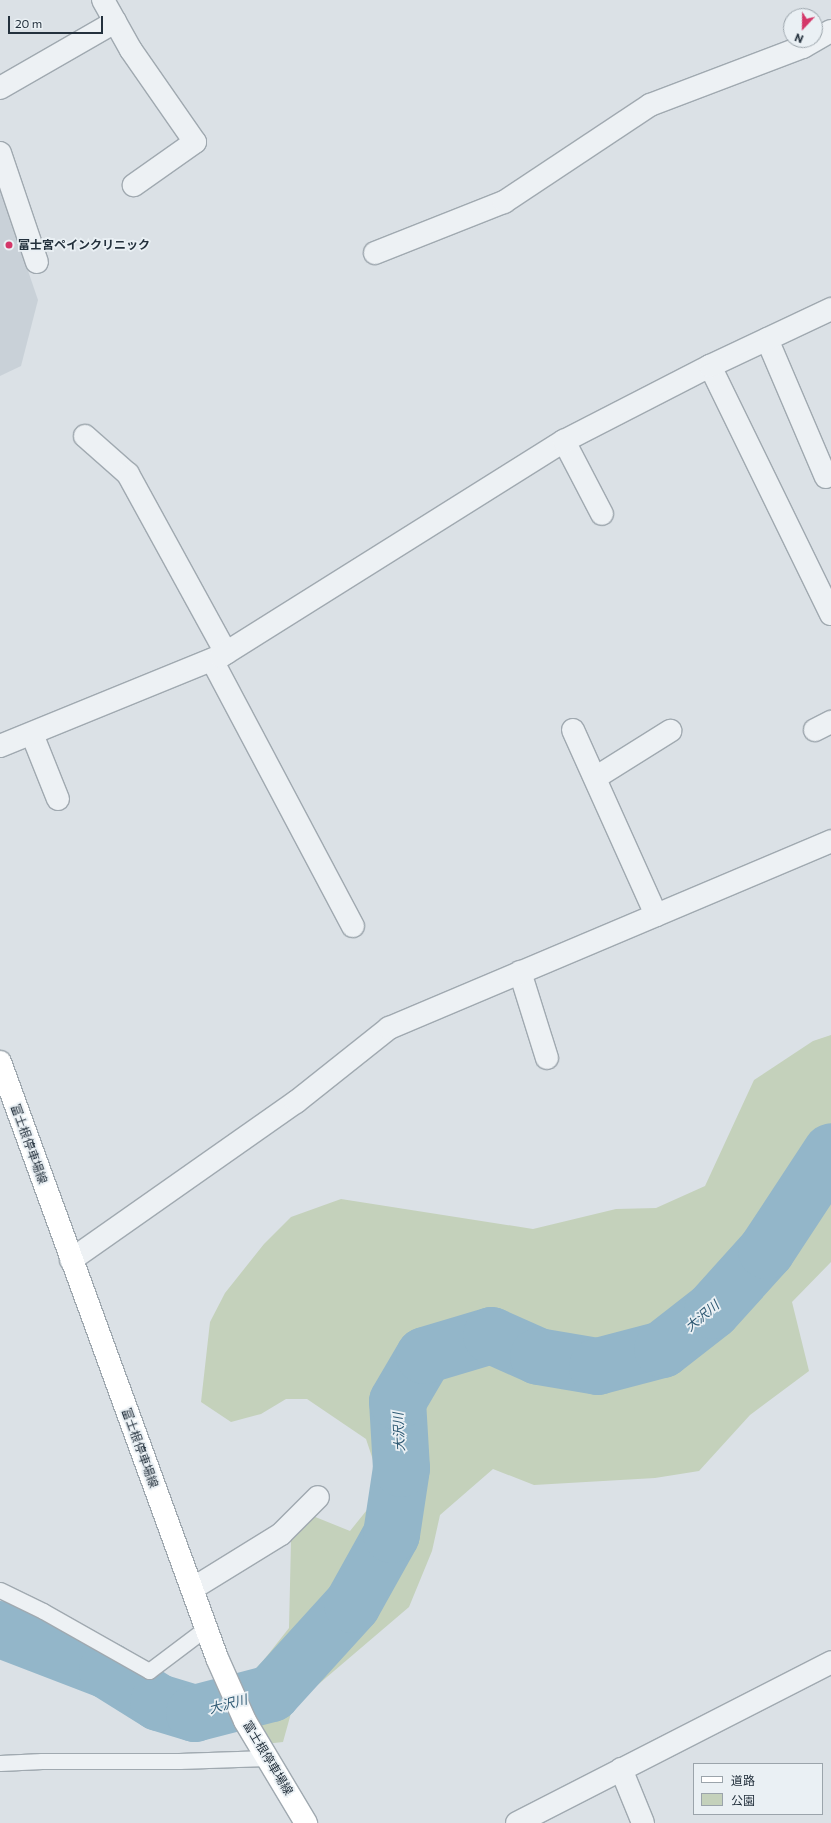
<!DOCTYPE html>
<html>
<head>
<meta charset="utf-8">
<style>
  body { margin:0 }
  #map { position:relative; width:831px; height:1823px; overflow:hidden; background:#dbe1e6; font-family:Commissioner,"Noto Sans JP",sans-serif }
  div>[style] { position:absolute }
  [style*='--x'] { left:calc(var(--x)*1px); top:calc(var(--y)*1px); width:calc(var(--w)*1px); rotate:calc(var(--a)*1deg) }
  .built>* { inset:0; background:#c9d1d8 }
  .green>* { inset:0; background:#c4d1bb }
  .river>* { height:57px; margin:-28.5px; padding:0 28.5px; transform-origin:28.5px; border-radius:28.5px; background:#93b6c9 }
  .roads { filter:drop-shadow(1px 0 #a0a9b0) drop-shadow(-1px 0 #a0a9b0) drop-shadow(0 1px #a0a9b0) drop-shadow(0 -1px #a0a9b0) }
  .lane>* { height:15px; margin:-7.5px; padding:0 7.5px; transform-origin:7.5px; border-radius:7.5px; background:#edf1f4 }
  .street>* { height:22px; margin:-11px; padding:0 11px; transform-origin:11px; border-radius:11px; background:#edf1f4 }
  .secondary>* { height:22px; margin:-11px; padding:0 11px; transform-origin:11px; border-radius:11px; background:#fff }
  .dots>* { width:11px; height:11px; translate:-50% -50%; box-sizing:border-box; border:2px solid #eaf0f4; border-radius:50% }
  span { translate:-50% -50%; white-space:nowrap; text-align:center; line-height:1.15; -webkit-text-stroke:3.5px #eaf0f4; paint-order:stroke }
  .poi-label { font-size:12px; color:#24313d; font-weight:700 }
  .left { translate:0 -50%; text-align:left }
  .street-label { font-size:12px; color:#24313d }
  .water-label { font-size:13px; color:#2d5872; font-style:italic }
  .legend { position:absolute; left:693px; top:1763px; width:130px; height:52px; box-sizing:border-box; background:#eaf0f4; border:1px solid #9ba4ab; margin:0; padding:5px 7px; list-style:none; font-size:12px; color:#24313d }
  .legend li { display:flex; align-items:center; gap:8px; height:20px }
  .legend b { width:20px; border:1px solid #9ba4ab }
  .north { position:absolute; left:783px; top:8px; width:40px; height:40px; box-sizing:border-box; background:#eaf0f4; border:1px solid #9ba4ab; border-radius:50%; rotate:202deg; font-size:11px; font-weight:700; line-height:16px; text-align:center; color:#24313d }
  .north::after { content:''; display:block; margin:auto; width:14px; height:18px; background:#d43769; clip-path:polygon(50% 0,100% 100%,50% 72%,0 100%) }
  .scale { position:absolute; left:8px; top:16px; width:95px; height:18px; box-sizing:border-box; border:2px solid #24313d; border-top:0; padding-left:5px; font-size:12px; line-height:14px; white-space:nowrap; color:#24313d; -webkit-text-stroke:3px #eaf0f4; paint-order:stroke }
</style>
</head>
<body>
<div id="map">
  <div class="built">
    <div style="clip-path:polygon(0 189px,38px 300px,21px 366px,0 376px)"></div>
  </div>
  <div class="green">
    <div style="clip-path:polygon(831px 1035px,831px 1262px,792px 1302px,809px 1371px,750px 1415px,699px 1471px,655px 1478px,534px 1485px,493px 1469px,440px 1515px,432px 1551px,409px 1607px,293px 1706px,283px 1742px,265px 1744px,229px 1696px,263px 1661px,289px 1628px,291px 1541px,303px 1512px,350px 1531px,383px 1490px,366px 1439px,307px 1399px,286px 1399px,261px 1414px,231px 1422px,201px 1402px,210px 1322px,225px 1293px,264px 1244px,291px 1217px,341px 1199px,533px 1229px,616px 1209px,656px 1208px,705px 1186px,754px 1080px,813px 1041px)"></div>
  </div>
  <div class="river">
    <div style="--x:0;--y:1629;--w:115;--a:21"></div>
    <div style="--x:107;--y:1670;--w:60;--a:32.1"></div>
    <div style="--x:158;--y:1702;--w:38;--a:17"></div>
    <div style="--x:194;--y:1713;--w:80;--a:-14.6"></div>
    <div style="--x:271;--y:1693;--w:120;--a:-47.7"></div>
    <div style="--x:352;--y:1604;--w:80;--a:-60.9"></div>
    <div style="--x:391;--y:1534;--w:67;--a:-81.4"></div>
    <div style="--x:401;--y:1468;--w:67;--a:-93.4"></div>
    <div style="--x:397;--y:1401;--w:53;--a:-59.6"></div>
    <div style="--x:424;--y:1355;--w:70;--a:-16.6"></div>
    <div style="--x:491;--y:1335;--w:51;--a:24.1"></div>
    <div style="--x:538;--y:1356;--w:60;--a:9.6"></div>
    <div style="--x:597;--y:1366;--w:67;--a:-14.7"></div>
    <div style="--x:662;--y:1349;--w:63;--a:-38"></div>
    <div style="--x:712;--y:1310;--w:81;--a:-48"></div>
    <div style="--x:766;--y:1250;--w:118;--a:-56.7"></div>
  </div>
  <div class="roads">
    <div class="lane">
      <div style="--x:0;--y:1590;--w:48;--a:26"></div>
      <div style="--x:43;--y:1611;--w:122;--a:29.5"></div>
      <div style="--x:149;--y:1671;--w:71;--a:-37"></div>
      <div style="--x:0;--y:1763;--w:42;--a:-2.7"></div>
      <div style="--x:42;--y:1761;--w:137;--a:0"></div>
      <div style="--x:179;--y:1761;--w:88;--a:-2"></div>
    </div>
    <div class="street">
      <div style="--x:103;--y:0;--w:57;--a:60.8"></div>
      <div style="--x:131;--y:50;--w:112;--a:55.2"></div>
      <div style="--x:195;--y:142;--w:75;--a:144.8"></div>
      <div style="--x:0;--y:88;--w:133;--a:-29.9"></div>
      <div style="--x:0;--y:153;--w:115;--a:71.3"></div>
      <div style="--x:375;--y:253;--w:139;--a:-21.6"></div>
      <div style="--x:504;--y:202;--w:175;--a:-33.6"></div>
      <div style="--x:650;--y:105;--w:164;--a:-20.8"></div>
      <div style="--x:803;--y:47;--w:32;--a:-30"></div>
      <div style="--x:767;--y:339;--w:150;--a:66.9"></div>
      <div style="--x:710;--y:366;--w:276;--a:64"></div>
      <div style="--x:85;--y:436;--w:57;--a:41.5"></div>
      <div style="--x:128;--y:474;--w:204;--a:61.3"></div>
      <div style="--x:564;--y:441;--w:82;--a:62.5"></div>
      <div style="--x:212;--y:660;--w:301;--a:62.1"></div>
      <div style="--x:573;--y:730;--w:203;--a:65.8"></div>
      <div style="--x:815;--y:730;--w:18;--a:-27"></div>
      <div style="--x:32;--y:734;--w:70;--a:68.2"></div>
      <div style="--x:0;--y:746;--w:239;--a:-22.2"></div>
      <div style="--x:221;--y:656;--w:405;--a:-32.1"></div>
      <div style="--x:564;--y:441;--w:164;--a:-27.2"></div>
      <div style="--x:710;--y:366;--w:134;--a:-25.2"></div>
      <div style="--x:595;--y:778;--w:89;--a:-32.1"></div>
      <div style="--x:520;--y:972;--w:90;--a:72.6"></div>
      <div style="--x:71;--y:1260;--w:275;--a:-35.1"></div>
      <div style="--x:296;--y:1102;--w:119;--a:-38.5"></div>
      <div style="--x:389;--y:1028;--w:480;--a:-22.9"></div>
      <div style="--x:192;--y:1589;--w:105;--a:-31.7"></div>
      <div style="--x:281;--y:1534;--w:52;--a:-45"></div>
      <div style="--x:621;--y:1769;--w:58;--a:67.8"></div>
      <div style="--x:517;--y:1823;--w:353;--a:-27.1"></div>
    </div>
    <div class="secondary">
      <div style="--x:0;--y:1062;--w:634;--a:69.99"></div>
      <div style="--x:217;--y:1658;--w:69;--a:66"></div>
      <div style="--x:245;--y:1721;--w:119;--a:59.1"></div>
    </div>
  </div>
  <div class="dots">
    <div style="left:9px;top:245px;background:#d43769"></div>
  </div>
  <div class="poi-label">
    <span class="left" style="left:18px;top:245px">富士宮ペインクリニック</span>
  </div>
  <div class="street-label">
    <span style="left:29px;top:1144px;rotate:70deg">富士根停車場線</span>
    <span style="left:140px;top:1448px;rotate:70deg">富士根停車場線</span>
    <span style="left:268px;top:1758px;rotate:59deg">富士根停車場線</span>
  </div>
  <div class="water-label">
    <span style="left:702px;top:1316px;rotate:-40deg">大沢川</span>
    <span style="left:399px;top:1432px;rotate:-93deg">大沢川</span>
    <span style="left:228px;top:1704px;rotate:-15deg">大沢川</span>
  </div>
  <ul class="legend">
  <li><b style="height:5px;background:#fff"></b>道路</li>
  <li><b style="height:11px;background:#c4d1bb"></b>公園</li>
  </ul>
  <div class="north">N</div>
  <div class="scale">20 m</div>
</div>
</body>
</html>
